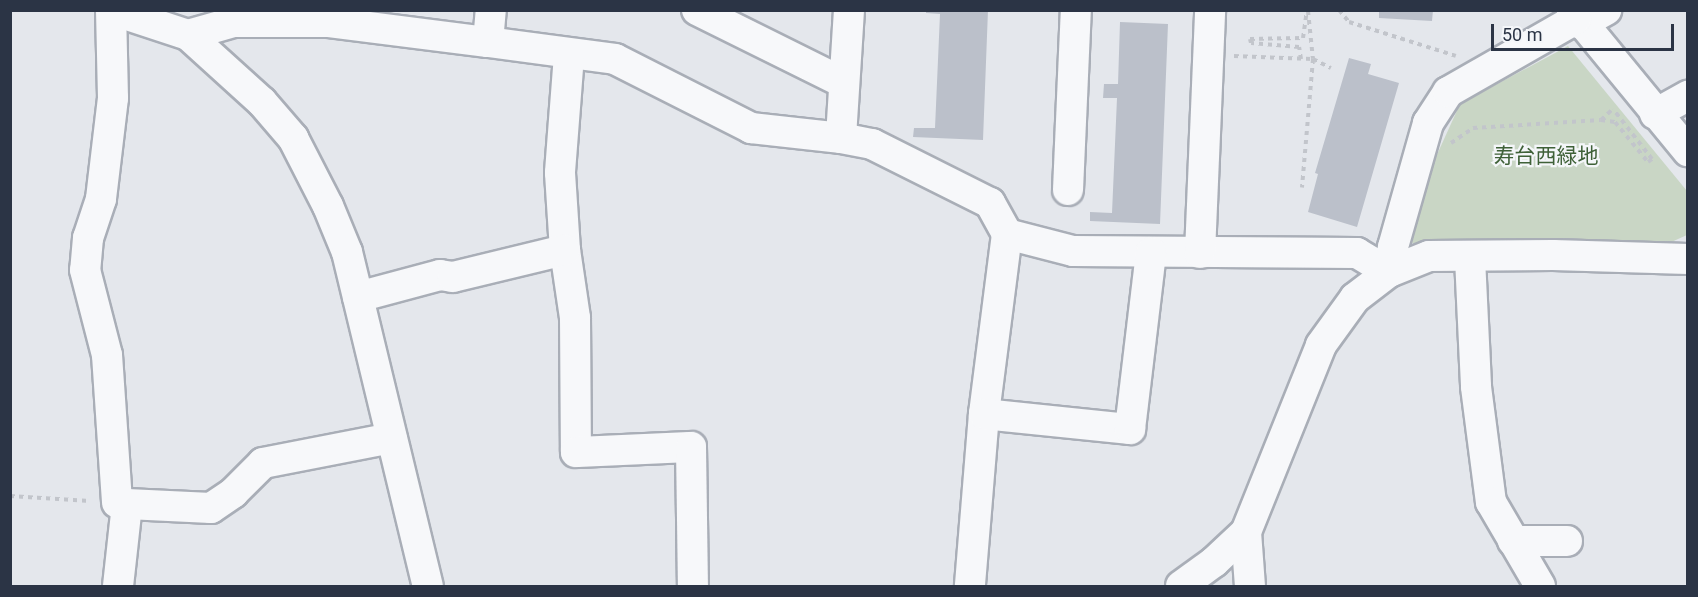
<!DOCTYPE html>
<html>
<head>
<meta charset="utf-8">
<style>
  body { margin:0 }
  #map { position:relative; width:1698px; height:597px; overflow:hidden; background:#e4e7ec; font-family:Roboto,"Noto Sans JP",sans-serif }
  div>[style] { position:absolute }
  [style*='--x'] { left:calc(var(--x)*1px); top:calc(var(--y)*1px); width:calc(var(--w)*1px); rotate:calc(var(--a)*1deg) }
  .green>* { inset:0; background:#c9d6c5 }
  .building>* { inset:0; background:#bbc0ca }
  .path>* { height:4px; margin-top:-2px; transform-origin:0; background:repeating-linear-gradient(90deg,#c2c5cb 0 4.5px,transparent 0 9px) }
  .roads { filter:drop-shadow(2px 0 #a9aeb7) drop-shadow(-2px 0 #a9aeb7) drop-shadow(0 2px #a9aeb7) drop-shadow(0 -2px #a9aeb7) }
  .minor>* { height:30px; margin:-15px; padding:0 15px; transform-origin:15px; border-radius:15px; background:#f7f8fa }
  span { translate:-50% -50%; white-space:nowrap; text-align:center; line-height:1.15; -webkit-text-stroke:4.5px #f4f6f9; paint-order:stroke }
  .park-label { font-size:21px; color:#3f6138 }
  .frame { position:absolute; inset:0; border:12px solid #2b3445; pointer-events:none }
  .scale { position:absolute; left:1491px; top:24px; width:183px; height:27px; box-sizing:border-box; border:3px solid #2b3445; border-top:0; padding-left:8px; font-size:18px; line-height:21px; white-space:nowrap; color:#2b3445; -webkit-text-stroke:4px #f4f6f9; paint-order:stroke }
</style>
</head>
<body>
<div id="map">
  <div class="green">
    <div style="clip-path:polygon(1568px 46px,1687px 191px,1687px 235px,1667px 244px,1412px 243px,1430px 170px,1460px 104px)"></div>
  </div>
  <div class="building">
    <div style="clip-path:polygon(926px 10px,988px 10px,983px 140px,913px 137px,914px 128px,935px 128px,940px 14px,926px 13px)"></div>
    <div style="clip-path:polygon(1379px 10px,1433px 10px,1432px 21px,1379px 18px)"></div>
    <div style="clip-path:polygon(1120px 22px,1168px 24px,1160px 224px,1090px 221px,1090px 212px,1112px 213px,1117px 98px,1103px 98px,1104px 84px,1118px 84px)"></div>
    <div style="clip-path:polygon(1349px 58px,1371px 64px,1368px 74px,1399px 83px,1357px 227px,1308px 212px,1318px 174px,1315px 173px)"></div>
  </div>
  <div class="path">
    <div style="--x:1339;--y:10;--w:16;--a:50"></div>
    <div style="--x:1349;--y:22;--w:112;--a:17.6"></div>
    <div style="--x:1308;--y:11;--w:48;--a:84.1"></div>
    <div style="--x:1313;--y:59;--w:20;--a:27"></div>
    <div style="--x:1234;--y:56;--w:79;--a:2.2"></div>
    <div style="--x:1313;--y:59;--w:129;--a:94.9"></div>
    <div style="--x:1301;--y:59;--w:12;--a:-99"></div>
    <div style="--x:1299;--y:47;--w:48;--a:-175.2"></div>
    <div style="--x:1251;--y:43;--w:4;--a:-104"></div>
    <div style="--x:1250;--y:39;--w:53;--a:-1.1"></div>
    <div style="--x:1303;--y:38;--w:28;--a:-82"></div>
    <div style="--x:1601;--y:120;--w:16;--a:-43"></div>
    <div style="--x:1451;--y:143;--w:27;--a:-34"></div>
    <div style="--x:1473;--y:128;--w:128;--a:-3.6"></div>
    <div style="--x:1601;--y:120;--w:14;--a:8"></div>
    <div style="--x:1615;--y:122;--w:52;--a:50.5"></div>
    <div style="--x:1648;--y:162;--w:5;--a:-37"></div>
    <div style="--x:1652;--y:159;--w:63;--a:-128"></div>
    <div style="--x:10;--y:496;--w:80;--a:3.6"></div>
  </div>
  <div class="roads">
    <div class="minor">
      <div style="--x:111;--y:10;--w:88;--a:88.7"></div>
      <div style="--x:113;--y:98;--w:102;--a:96.8"></div>
      <div style="--x:101;--y:199;--w:41;--a:108.4"></div>
      <div style="--x:88;--y:238;--w:32;--a:95"></div>
      <div style="--x:85;--y:270;--w:88;--a:75.5"></div>
      <div style="--x:107;--y:355;--w:148;--a:86.1"></div>
      <div style="--x:112;--y:10;--w:80;--a:18.2"></div>
      <div style="--x:188;--y:35;--w:100;--a:42.2"></div>
      <div style="--x:262;--y:102;--w:48;--a:49.3"></div>
      <div style="--x:293;--y:138;--w:76;--a:62.8"></div>
      <div style="--x:328;--y:206;--w:50;--a:67.6"></div>
      <div style="--x:347;--y:252;--w:344;--a:76.4"></div>
      <div style="--x:697;--y:10;--w:164;--a:26.4"></div>
      <div style="--x:849;--y:10;--w:128;--a:93.6"></div>
      <div style="--x:841;--y:138;--w:32;--a:11"></div>
      <div style="--x:872;--y:144;--w:132;--a:26.6"></div>
      <div style="--x:990;--y:203;--w:35;--a:61"></div>
      <div style="--x:1007;--y:234;--w:181;--a:97.3"></div>
      <div style="--x:984;--y:414;--w:173;--a:94.7"></div>
      <div style="--x:1572;--y:10;--w:183;--a:50.6"></div>
      <div style="--x:1581;--y:24;--w:29;--a:-29"></div>
      <div style="--x:188;--y:35;--w:48;--a:-15.8"></div>
      <div style="--x:234;--y:22;--w:95;--a:0"></div>
      <div style="--x:329;--y:22;--w:160;--a:7.2"></div>
      <div style="--x:488;--y:42;--w:32;--a:-85"></div>
      <div style="--x:488;--y:42;--w:128;--a:7.6"></div>
      <div style="--x:615;--y:59;--w:153;--a:26.9"></div>
      <div style="--x:751;--y:128;--w:91;--a:6.3"></div>
      <div style="--x:569;--y:55;--w:118;--a:94.4"></div>
      <div style="--x:560;--y:173;--w:77;--a:86.3"></div>
      <div style="--x:565;--y:250;--w:69;--a:81.6"></div>
      <div style="--x:575;--y:318;--w:134;--a:89.6"></div>
      <div style="--x:576;--y:452;--w:115;--a:-2.5"></div>
      <div style="--x:691;--y:447;--w:139;--a:89.2"></div>
      <div style="--x:1655;--y:114;--w:38;--a:-29"></div>
      <div style="--x:1068;--y:190;--w:180;--a:-87.5"></div>
      <div style="--x:1007;--y:234;--w:68;--a:14.4"></div>
      <div style="--x:1073;--y:251;--w:284;--a:0.4"></div>
      <div style="--x:1357;--y:253;--w:37;--a:31"></div>
      <div style="--x:1200;--y:253;--w:243;--a:-87.6"></div>
      <div style="--x:1470;--y:258;--w:129;--a:87.3"></div>
      <div style="--x:1476;--y:387;--w:116;--a:82.6"></div>
      <div style="--x:1491;--y:502;--w:97;--a:59.7"></div>
      <div style="--x:1389;--y:272;--w:25;--a:-81"></div>
      <div style="--x:1393;--y:247;--w:129;--a:-74.2"></div>
      <div style="--x:1428;--y:123;--w:37;--a:-57"></div>
      <div style="--x:1448;--y:92;--w:147;--a:-29.7"></div>
      <div style="--x:358;--y:297;--w:85;--a:-15"></div>
      <div style="--x:440;--y:275;--w:13;--a:9"></div>
      <div style="--x:453;--y:277;--w:115;--a:-13.6"></div>
      <div style="--x:984;--y:414;--w:147;--a:5.9"></div>
      <div style="--x:1130;--y:429;--w:178;--a:-83.2"></div>
      <div style="--x:1246;--y:532;--w:54;--a:85.8"></div>
      <div style="--x:1513;--y:541;--w:54;--a:0"></div>
      <div style="--x:118;--y:586;--w:82;--a:-83.7"></div>
      <div style="--x:127;--y:504;--w:84;--a:2.7"></div>
      <div style="--x:211;--y:508;--w:27;--a:-34"></div>
      <div style="--x:233;--y:493;--w:42;--a:-45"></div>
      <div style="--x:263;--y:463;--w:131;--a:-11"></div>
      <div style="--x:1181;--y:586;--w:41;--a:-36"></div>
      <div style="--x:1214;--y:562;--w:44;--a:-43.2"></div>
      <div style="--x:1246;--y:532;--w:201;--a:-68.1"></div>
      <div style="--x:1321;--y:345;--w:58;--a:-54.1"></div>
      <div style="--x:1355;--y:298;--w:43;--a:-37.4"></div>
      <div style="--x:1389;--y:272;--w:43;--a:-21.8"></div>
      <div style="--x:1429;--y:256;--w:124;--a:-0.5"></div>
      <div style="--x:1553;--y:255;--w:135;--a:1.7"></div>
    </div>
  </div>
  <div class="park-label">
    <span style="left:1546px;top:156px">寿台西緑地</span>
  </div>
  <div class="frame"></div>
  <div class="scale">50 m</div>
</div>
</body>
</html>
